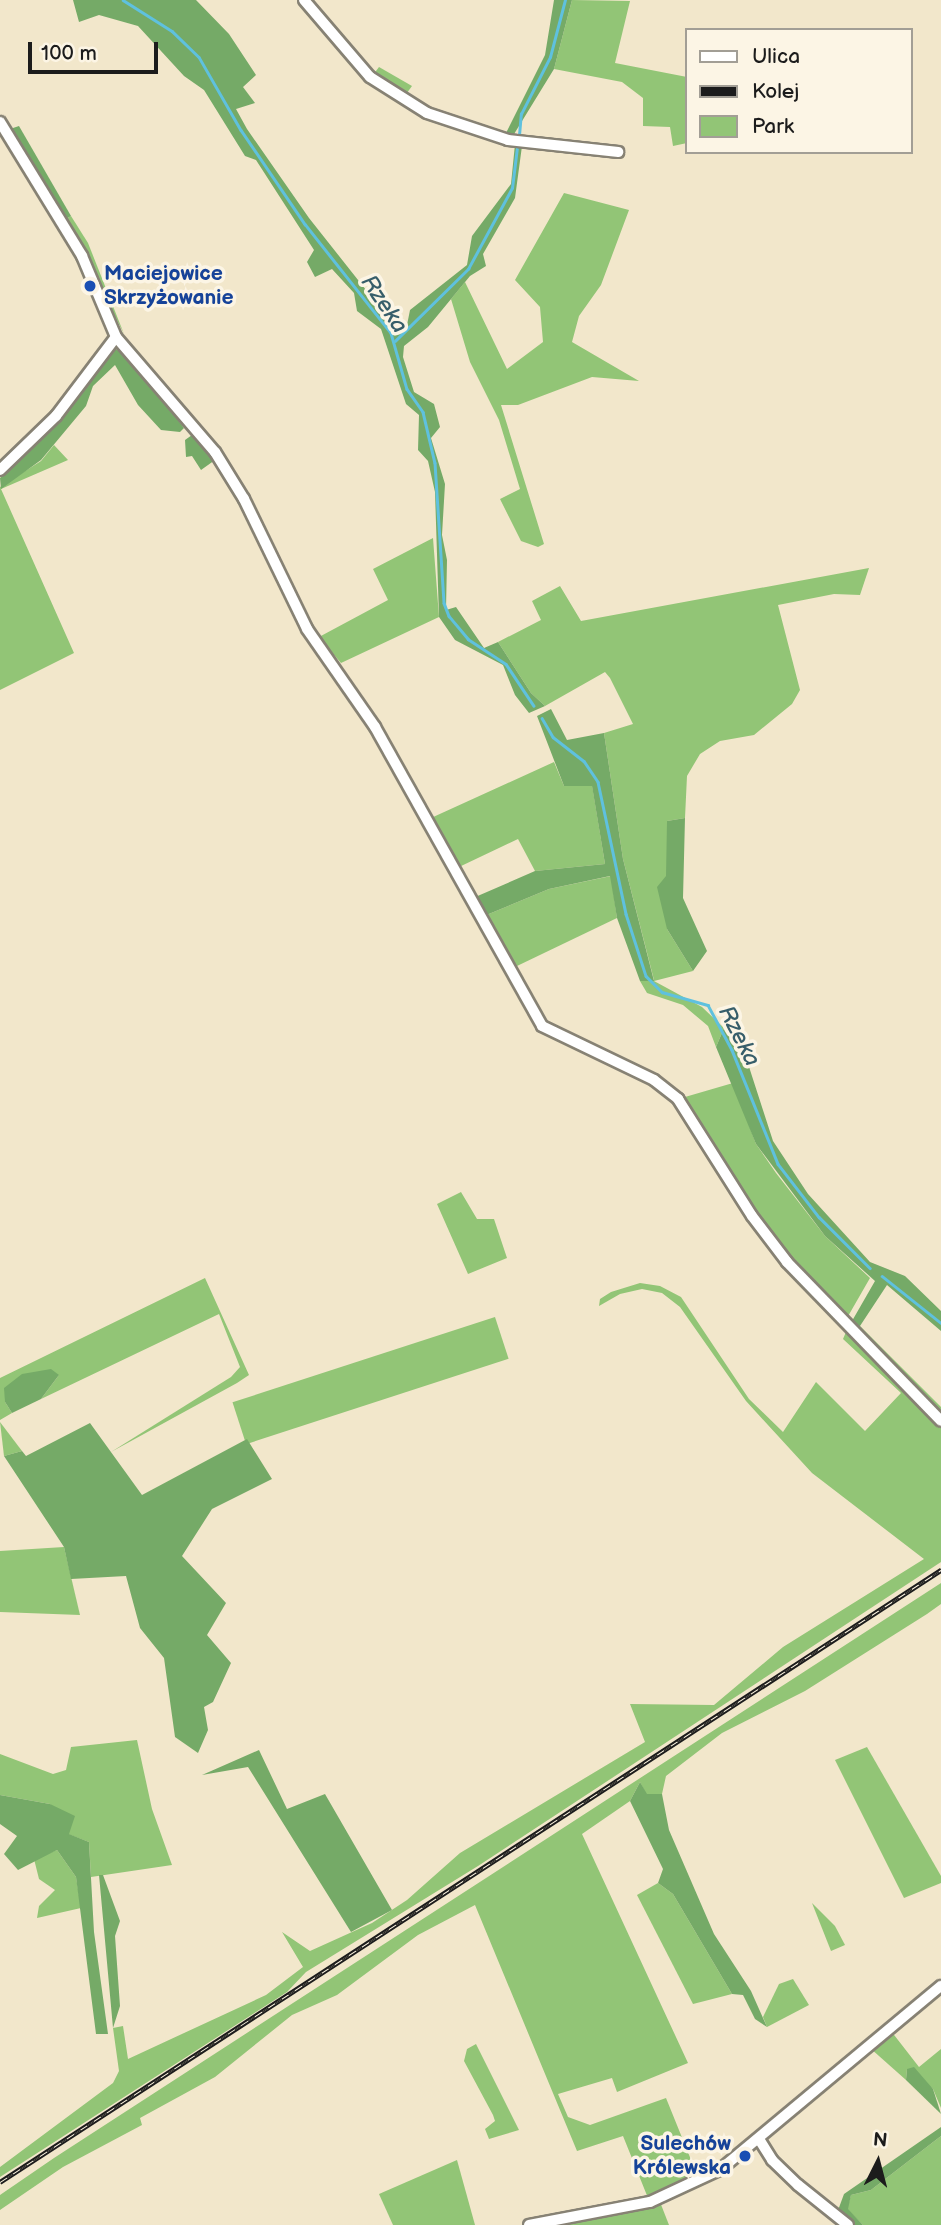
<!DOCTYPE html>
<html>
<head>
<meta charset="utf-8">
<style>
  body { margin:0 }
  #map { position:relative; width:941px; height:2225px; overflow:hidden; background:#f2e7cb; font-family:"Balsamiq Sans",sans-serif }
  div>[style] { position:absolute }
  [style*='--x'] { left:calc(var(--x)*1px); top:calc(var(--y)*1px); width:calc(var(--w)*1px); rotate:calc(var(--a)*1deg) }
  .green>* { inset:0; background:#92c576; transform-origin:0 0 }
  .forest>* { inset:0; background:#75aa67 }
  .stream>* { height:2.5px; margin:-1.25px; padding:0 1.25px; transform-origin:1.25px; border-radius:1.25px; background:#5fc1de }
  .roads { filter:drop-shadow(2px 0 #878274) drop-shadow(-2px 0 #878274) drop-shadow(0 2px #878274) drop-shadow(0 -2px #878274) }
  .minor>* { height:10px; margin:-5px; padding:0 5px; transform-origin:5px; border-radius:5px; background:#fff }
  .rail>* { height:5px; margin-top:-2.5px; transform-origin:0; background:repeating-linear-gradient(90deg,#fcf5e5 0 8px,#1c1c1c 0 16px); box-sizing:border-box; border-block:2px solid #1c1c1c }
  .dots>* { width:19px; height:19px; translate:-50% -50%; box-sizing:border-box; border:4px solid #fcf5e5; border-radius:50% }
  span { translate:-50% -50%; white-space:nowrap; text-align:center; line-height:1.15; -webkit-text-stroke:7px #fcf5e5; paint-order:stroke }
  .transit-label { font-size:21px; color:#164399; font-weight:700 }
  .left { translate:0 -50%; text-align:left }
  .right { translate:-100% -50%; text-align:right }
  .water-label { font-size:23px; color:#375e6a; font-style:italic }
  .legend { position:absolute; left:685px; top:28px; width:228px; height:126px; box-sizing:border-box; background:#fcf5e5; border:2px solid #a29e95; margin:0; padding:9px 12px; list-style:none; font-size:21px; color:#1c1c1c }
  .legend li { display:flex; align-items:center; gap:14px; height:35px }
  .legend b { width:35px; border:2px solid #a29e95 }
  .north { position:absolute; left:843px; top:2127px; width:70px; height:70px; -webkit-text-stroke:5px #fcf5e5; paint-order:stroke; rotate:6deg; font-size:19px; font-weight:700; line-height:28px; text-align:center; color:#1c1c1c }
  .north::after { content:''; display:block; margin:auto; width:24px; height:32px; background:#1c1c1c; clip-path:polygon(50% 0,100% 100%,50% 72%,0 100%) }
  .scale { position:absolute; left:28px; top:42px; width:130px; height:32px; box-sizing:border-box; border:4px solid #1c1c1c; border-top:0; padding-left:9px; font-size:21px; line-height:24px; white-space:nowrap; color:#1c1c1c; -webkit-text-stroke:5px #fcf5e5; paint-order:stroke }
</style>
</head>
<body>
<div id="map">
  <div class="green">
    <div style="clip-path:polygon(572px 0,630px 1px,615px 63px,687px 77px,687px 143px,673px 146px,670px 127px,643px 126px,643px 98px,622px 82px,554px 69px)"></div>
    <div style="clip-path:polygon(379px 67px,412px 86px,404px 97px,373px 75px)"></div>
    <div style="clip-path:polygon(564px 193px,629px 210px,601px 285px,579px 316px,572px 342px,639px 381px,592px 377px,518px 405px,501px 405px,544px 544px,538px 547px,521px 541px,500px 499px,520px 489px,499px 420px,470px 362px,451px 299px,465px 282px,507px 369px,543px 342px,540px 307px,515px 280px)"></div>
    <div style="clip-path:polygon(71px 216px,88px 243px,124px 334px,66px 219px)"></div>
    <div style="clip-path:polygon(54px 445px,68px 460px,1px 489px,74px 653px,0 690px,0 487px,41px 461px)"></div>
    <div style="clip-path:polygon(433px 538px,439px 617px,341px 663px,319px 637px,388px 600px,373px 569px)"></div>
    <div style="clip-path:polygon(869px 568px,860px 595px,834px 594px,778px 605px,800px 690px,792px 704px,754px 735px,720px 741px,700px 754px,687px 776px,685px 818px,667px 821px,667px 929px,693px 971px,654px 981px,702px 1007px,724px 1028px,716px 1047px,708px 1026px,683px 1005px,647px 993px,640px 981px,654px 980px,623px 859px,604px 733px,633px 724px,610px 678px,605px 672px,545px 706px,531px 693px,498px 642px,541px 620px,532px 601px,560px 586px,581px 621px)"></div>
    <div style="clip-path:polygon(554px 762px,564px 786px,592px 785px,605px 864px,535px 871px,518px 839px,459px 867px,431px 818px)"></div>
    <div style="clip-path:polygon(611px 876px,617px 918px,517px 966px,484px 916px,549px 889px)"></div>
    <div style="clip-path:polygon(733px 1083px,756px 1144px,776px 1173px,825px 1236px,870px 1278px,847px 1318px,763px 1226px,685px 1097px)"></div>
    <div style="clip-path:polygon(461px 1192px,477px 1219px,494px 1219px,507px 1258px,468px 1274px,437px 1204px)"></div>
    <div style="clip-path:polygon(205px 1278px,249px 1375px,237px 1383px,111px 1452px,231px 1377px,240px 1367px,219px 1314px,41px 1399px,59px 1375px,5px 1402px,12px 1413px,0 1420px,0 1378px)"></div>
    <div style="clip-path:polygon(640px 1283px,660px 1286px,681px 1297px,749px 1399px,783px 1432px,816px 1382px,865px 1431px,901px 1393px,843px 1339px,846px 1332px,941px 1427px,941px 1562px,478px 1866px,306px 1972px,287px 1992px,0 2177px,0 2167px,113px 2083px,119px 2071px,113px 2028px,123px 2026px,128px 2059px,266px 1995px,303px 1967px,282px 1932px,310px 1951px,372px 1923px,407px 1900px,460px 1853px,645px 1742px,630px 1704px,714px 1705px,783px 1647px,924px 1559px,812px 1473px,746px 1401px,680px 1307px,662px 1293px,642px 1289px,620px 1294px,599px 1306px,600px 1299px,611px 1292px)"></div>
    <div style="left:495px;top:1317px;width:44px;height:276px;rotate:72deg"></div>
    <div style="clip-path:polygon(853px 1326px,860px 1326px,941px 1407px,941px 1415px)"></div>
    <div style="clip-path:polygon(0 1422px,22px 1451px,4px 1456px)"></div>
    <div style="clip-path:polygon(64px 1547px,80px 1615px,0 1612px,0 1551px)"></div>
    <div style="clip-path:polygon(941px 1583px,941px 1604px,927px 1614px,805px 1691px,722px 1733px,666px 1776px,662px 1794px,646px 1794px,640px 1782px,630px 1801px,582px 1834px,688px 2063px,617px 2092px,612px 2078px,558px 2094px,568px 2117px,590px 2125px,666px 2098px,698px 2177px,648px 2198px,623px 2136px,577px 2151px,475px 1905px,418px 1935px,337px 1995px,292px 2015px,215px 2077px,140px 2118px,142px 2125px,63px 2167px,0 2210px,0 2195px,54px 2158px)"></div>
    <div style="clip-path:polygon(137px 1740px,152px 1809px,172px 1865px,91px 1877px,89px 1842px,68px 1834px,50px 1804px,0 1795px,0 1754px,53px 1774px,66px 1770px,71px 1747px)"></div>
    <div style="clip-path:polygon(867px 1747px,941px 1876px,941px 1883px,904px 1898px,835px 1760px)"></div>
    <div style="clip-path:polygon(57px 1850px,76px 1877px,81px 1908px,37px 1918px,39px 1906px,55px 1890px,39px 1879px,34px 1859px)"></div>
    <div style="clip-path:polygon(658px 1883px,673px 1894px,732px 1994px,693px 2004px,637px 1895px)"></div>
    <div style="clip-path:polygon(812px 1903px,835px 1926px,845px 1945px,831px 1951px)"></div>
    <div style="clip-path:polygon(793px 1979px,809px 2005px,767px 2027px,763px 2017px,779px 1984px)"></div>
    <div style="clip-path:polygon(891px 2031px,919px 2067px,941px 2049px,941px 2108px,933px 2089px,907px 2069px,906px 2080px,870px 2048px)"></div>
    <div style="clip-path:polygon(476px 2044px,519px 2130px,489px 2139px,485px 2129px,495px 2121px,493px 2115px,464px 2061px,467px 2049px)"></div>
    <div style="clip-path:polygon(941px 2136px,941px 2225px,863px 2225px,847px 2209px,851px 2195px,871px 2190px)"></div>
    <div style="clip-path:polygon(457px 2160px,475px 2225px,393px 2225px,379px 2194px)"></div>
    <div style="clip-path:polygon(660px 2202px,669px 2225px,555px 2225px)"></div>
  </div>
  <div class="forest">
    <div style="clip-path:polygon(73px 0,196px 0,229px 34px,256px 75px,243px 87px,255px 103px,236px 109px,247px 129px,309px 218px,396px 328px,407px 325px,410px 310px,467px 265px,472px 236px,511px 184px,515px 144px,522px 146px,515px 198px,483px 254px,486px 266px,470px 276px,428px 327px,404px 346px,403px 357px,414px 392px,434px 404px,440px 427px,431px 438px,445px 484px,442px 535px,447px 560px,446px 610px,456px 607px,484px 648px,498px 642px,531px 693px,545px 706px,529px 713px,515px 695px,503px 665px,455px 640px,439px 617px,435px 492px,428px 461px,418px 450px,419px 415px,406px 404px,381px 329px,357px 311px,354px 293px,332px 269px,315px 277px,307px 262px,314px 250px,256px 160px,245px 156px,204px 90px,184px 76px,138px 26px,99px 15px,79px 22px)"></div>
    <div style="clip-path:polygon(554px 0,572px 0,554px 69px,511px 139px,504px 137px,545px 55px)"></div>
    <div style="clip-path:polygon(19px 126px,71px 216px,66px 219px,10px 129px)"></div>
    <div style="clip-path:polygon(116px 349px,135px 363px,184px 428px,180px 432px,161px 430px,138px 405px,115px 365px,93px 386px,86px 406px,41px 460px,1px 489px,0 478px,59px 421px)"></div>
    <div style="clip-path:polygon(192px 435px,215px 460px,201px 470px,192px 456px,186px 457px,185px 440px)"></div>
    <div style="clip-path:polygon(551px 709px,567px 740px,604px 733px,623px 859px,654px 981px,640px 981px,617px 918px,610px 876px,549px 889px,484px 916px,473px 898px,535px 871px,605px 864px,592px 786px,564px 786px,537px 716px)"></div>
    <div style="clip-path:polygon(685px 818px,683px 898px,707px 951px,693px 971px,667px 929px,657px 887px,666px 876px,667px 821px)"></div>
    <div style="clip-path:polygon(724px 1028px,741px 1042px,773px 1141px,808px 1194px,870px 1262px,905px 1276px,941px 1311px,941px 1331px,887px 1285px,860px 1326px,853px 1326px,852px 1321px,875px 1281px,825px 1236px,756px 1144px,716px 1047px)"></div>
    <div style="clip-path:polygon(51px 1369px,59px 1375px,41px 1399px,12px 1413px,5px 1402px,4px 1388px,22px 1374px)"></div>
    <div style="clip-path:polygon(90px 1423px,142px 1495px,247px 1439px,272px 1479px,212px 1509px,182px 1556px,226px 1603px,207px 1635px,231px 1663px,213px 1702px,204px 1707px,208px 1730px,198px 1753px,175px 1737px,164px 1658px,140px 1628px,126px 1576px,71px 1579px,64px 1547px,4px 1456px,22px 1451px,26px 1456px)"></div>
    <div style="clip-path:polygon(259px 1750px,287px 1809px,325px 1794px,392px 1910px,351px 1932px,248px 1767px,202px 1775px)"></div>
    <div style="clip-path:polygon(640px 1782px,647px 1794px,662px 1794px,669px 1830px,714px 1934px,751px 1991px,767px 2027px,755px 2019px,743px 1995px,732px 1994px,673px 1894px,658px 1883px,663px 1869px,630px 1801px)"></div>
    <div style="clip-path:polygon(0 1795px,50px 1804px,75px 1816px,69px 1834px,89px 1842px,94px 1932px,108px 2034px,96px 2034px,76px 1877px,57px 1850px,18px 1870px,4px 1854px,17px 1836px,0 1824px)"></div>
    <div style="clip-path:polygon(99px 1875px,103px 1875px,120px 1921px,115px 1936px,120px 2006px,113px 2028px)"></div>
    <div style="clip-path:polygon(914px 2067px,933px 2089px,941px 2114px,906px 2080px,907px 2069px)"></div>
    <div style="clip-path:polygon(941px 2127px,941px 2136px,871px 2190px,851px 2195px,848px 2209px,863px 2225px,852px 2225px,837px 2213px,844px 2194px)"></div>
  </div>
  <div class="stream">
    <div style="--x:123;--y:0;--w:58;--a:32.3"></div>
    <div style="--x:172;--y:31;--w:37;--a:44"></div>
    <div style="--x:199;--y:57;--w:84;--a:60.1"></div>
    <div style="--x:241;--y:130;--w:114;--a:55.8"></div>
    <div style="--x:305;--y:224;--w:139;--a:51.7"></div>
    <div style="--x:391;--y:333;--w:58;--a:74.1"></div>
    <div style="--x:407;--y:389;--w:28;--a:55"></div>
    <div style="--x:423;--y:412;--w:52;--a:76.8"></div>
    <div style="--x:435;--y:463;--w:140;--a:86.3"></div>
    <div style="--x:444;--y:603;--w:14;--a:69"></div>
    <div style="--x:449;--y:616;--w:30;--a:50"></div>
    <div style="--x:468;--y:639;--w:45;--a:33.3"></div>
    <div style="--x:506;--y:664;--w:50;--a:56.3"></div>
    <div style="--x:519;--y:135;--w:21;--a:-85"></div>
    <div style="--x:521;--y:114;--w:64;--a:-63"></div>
    <div style="--x:550;--y:57;--w:59;--a:-75.3"></div>
    <div style="--x:395;--y:341;--w:103;--a:-44.6"></div>
    <div style="--x:468;--y:269;--w:92;--a:-61.5"></div>
    <div style="--x:512;--y:188;--w:39;--a:-83"></div>
    <div style="--x:542;--y:718;--w:22;--a:60"></div>
    <div style="--x:553;--y:737;--w:39;--a:38"></div>
    <div style="--x:584;--y:761;--w:25;--a:56"></div>
    <div style="--x:598;--y:782;--w:135;--a:78"></div>
    <div style="--x:626;--y:914;--w:65;--a:72.1"></div>
    <div style="--x:646;--y:976;--w:23;--a:45"></div>
    <div style="--x:662;--y:992;--w:48;--a:15.8"></div>
    <div style="--x:708;--y:1005;--w:51;--a:61.9"></div>
    <div style="--x:732;--y:1050;--w:123;--a:68"></div>
    <div style="--x:778;--y:1164;--w:67;--a:52.3"></div>
    <div style="--x:819;--y:1217;--w:72;--a:45"></div>
    <div style="--x:882;--y:1276;--w:75;--a:38.5"></div>
  </div>
  <div class="roads">
    <div class="minor">
      <div style="--x:304;--y:0;--w:101;--a:49.4"></div>
      <div style="--x:370;--y:77;--w:67;--a:32.3"></div>
      <div style="--x:427;--y:113;--w:85;--a:18.4"></div>
      <div style="--x:508;--y:140;--w:111;--a:6.2"></div>
      <div style="--x:0;--y:122;--w:157;--a:58.5"></div>
      <div style="--x:82;--y:256;--w:88;--a:67.2"></div>
      <div style="--x:116;--y:337;--w:152;--a:49.3"></div>
      <div style="--x:215;--y:452;--w:55;--a:58.3"></div>
      <div style="--x:244;--y:499;--w:144;--a:64.1"></div>
      <div style="--x:307;--y:629;--w:119;--a:55.2"></div>
      <div style="--x:375;--y:727;--w:342;--a:60.8"></div>
      <div style="--x:542;--y:1026;--w:124;--a:25.7"></div>
      <div style="--x:654;--y:1080;--w:31;--a:38"></div>
      <div style="--x:678;--y:1099;--w:138;--a:57.7"></div>
      <div style="--x:752;--y:1216;--w:58;--a:52.7"></div>
      <div style="--x:787;--y:1262;--w:221;--a:45.9"></div>
      <div style="--x:0;--y:470;--w:78;--a:-44"></div>
      <div style="--x:56;--y:416;--w:99;--a:-52.8"></div>
      <div style="--x:759;--y:2139;--w:25;--a:58"></div>
      <div style="--x:772;--y:2160;--w:36;--a:44"></div>
      <div style="--x:798;--y:2185;--w:64;--a:38.7"></div>
      <div style="--x:529;--y:2225;--w:123;--a:-10.8"></div>
      <div style="--x:650;--y:2202;--w:78;--a:-24.9"></div>
      <div style="--x:721;--y:2169;--w:286;--a:-39.8"></div>
    </div>
  </div>
  <div class="rail">
    <div style="--x:0;--y:2182;--w:1123;--a:-33.04"></div>
  </div>
  <div class="dots">
    <div style="left:90px;top:286px;background:#1a4fb4"></div>
    <div style="left:745px;top:2156px;background:#1a4fb4"></div>
  </div>
  <div class="transit-label">
    <span class="left" style="left:104px;top:286px">Maciejowice<br>Skrzyżowanie</span>
    <span class="right" style="left:731px;top:2156px">Sulechów<br>Królewska</span>
  </div>
  <div class="water-label">
    <span style="left:384px;top:304px;rotate:56deg">Rzeka</span>
    <span style="left:739px;top:1036px;rotate:63deg">Rzeka</span>
  </div>
  <ul class="legend">
  <li><b style="height:9px;background:#fff"></b>Ulica</li>
  <li><b style="height:9px;background:#1c1c1c"></b>Kolej</li>
  <li><b style="height:19px;background:#92c576"></b>Park</li>
  </ul>
  <div class="north">N</div>
  <div class="scale">100 m</div>
</div>
</body>
</html>
